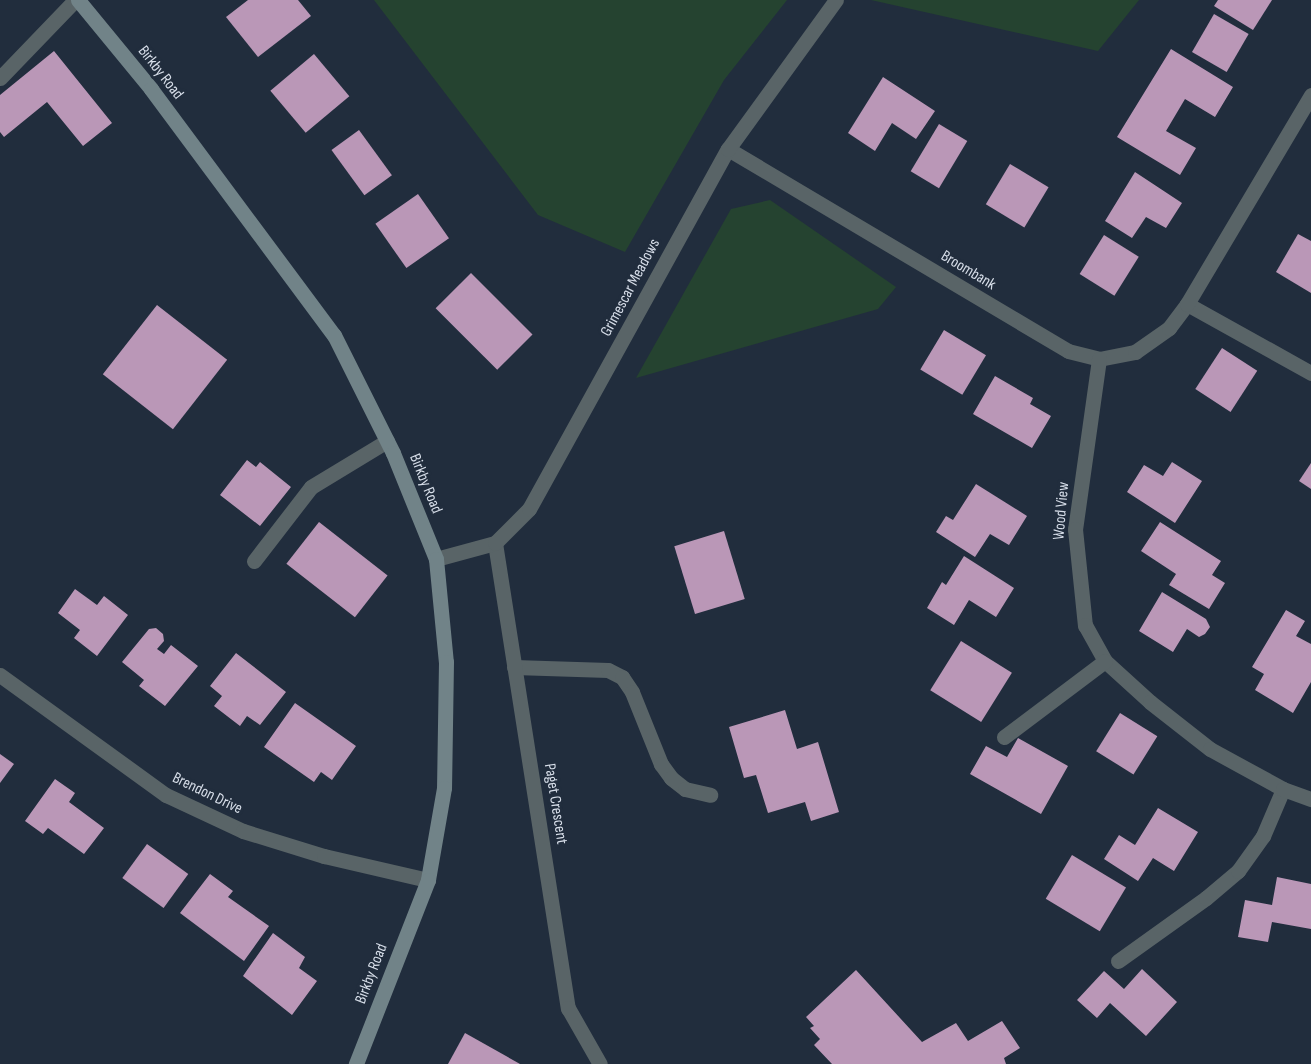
<!DOCTYPE html>
<html>
<head>
<meta charset="utf-8">
<style>
  body { margin:0 }
  #map { position:relative; width:1311px; height:1064px; overflow:hidden; background:#212d3d; font-family:"Sofia Sans Condensed",sans-serif }
  div>[style] { position:absolute }
  [style*='--x'] { left:calc(var(--x)*1px); top:calc(var(--y)*1px); width:calc(var(--w)*1px); rotate:calc(var(--a)*1deg) }
  .green>* { inset:0; background:#254330 }
  .building>* { inset:0; background:#ba97b7; transform-origin:0 0 }
  .lane>* { height:15px; margin:-7.5px; padding:0 7.5px; transform-origin:7.5px; border-radius:7.5px; background:#596467 }
  .street>* { height:15px; margin:-7.5px; padding:0 7.5px; transform-origin:7.5px; border-radius:7.5px; background:#596467 }
  .secondary>* { height:15px; margin:-7.5px; padding:0 7.5px; transform-origin:7.5px; border-radius:7.5px; background:#718388 }
  span { translate:-50% -50%; white-space:nowrap; text-align:center; line-height:1.15; -webkit-text-stroke:6px #212d3d; paint-order:stroke }
  .street-label { font-size:16px; color:#d7dee9 }
</style>
</head>
<body>
<div id="map">
  <div class="green">
    <div style="clip-path:polygon(374px 0,787px 0,724px 80px,625px 252px,538px 215px)"></div>
    <div style="clip-path:polygon(871px 0,1139px 0,1098px 51px)"></div>
    <div style="clip-path:polygon(770px 200px,896px 287px,878px 309px,636px 378px,731px 209px)"></div>
  </div>
  <div class="building">
    <div style="clip-path:polygon(248px 0,298px 0,311px 16px,258px 57px,226px 17px)"></div>
    <div style="clip-path:polygon(1218px 0,1272px 0,1253px 30px,1214px 6px)"></div>
    <div style="left:1214px;top:14px;width:40px;height:44px;rotate:30deg"></div>
    <div style="clip-path:polygon(1171px 49px,1233px 87px,1215px 117px,1185px 99px,1166px 131px,1196px 148px,1180px 175px,1117px 137px)"></div>
    <div style="clip-path:polygon(54px 51px,112px 123px,83px 146px,47px 102px,4px 137px,0 132px,0 95px)"></div>
    <div style="left:314px;top:54px;width:55px;height:57px;rotate:50deg"></div>
    <div style="clip-path:polygon(883px 77px,935px 111px,916px 139px,892px 123px,875px 151px,848px 133px)"></div>
    <div style="left:939px;top:124px;width:33px;height:55px;rotate:31deg"></div>
    <div style="left:359px;top:130px;width:56px;height:34px;rotate:54deg"></div>
    <div style="left:1010px;top:164px;width:45px;height:47px;rotate:31deg"></div>
    <div style="clip-path:polygon(1135px 172px,1182px 203px,1166px 228px,1146px 217px,1132px 238px,1105px 221px)"></div>
    <div style="left:418px;top:194px;width:54px;height:52px;rotate:55deg"></div>
    <div style="clip-path:polygon(1298px 234px,1311px 241px,1311px 293px,1276px 272px)"></div>
    <div style="left:1104px;top:235px;width:41px;height:46px;rotate:32deg"></div>
    <div style="left:471px;top:273px;width:87px;height:50px;rotate:45deg"></div>
    <div style="left:157px;top:305px;width:89px;height:88px;rotate:38deg"></div>
    <div style="left:944px;top:330px;width:49px;height:46px;rotate:31deg"></div>
    <div style="left:1222px;top:348px;width:42px;height:49px;rotate:33deg"></div>
    <div style="clip-path:polygon(995px 376px,1033px 398px,1030px 404px,1051px 416px,1032px 448px,973px 414px)"></div>
    <div style="clip-path:polygon(247px 460px,256px 467px,260px 462px,291px 487px,260px 526px,220px 495px)"></div>
    <div style="clip-path:polygon(1172px 462px,1202px 481px,1175px 523px,1127px 492px,1144px 465px,1163px 476px)"></div>
    <div style="clip-path:polygon(1311px 463px,1311px 489px,1299px 481px)"></div>
    <div style="clip-path:polygon(976px 484px,1027px 516px,1009px 545px,990px 534px,975px 557px,936px 532px,946px 516px,953px 520px)"></div>
    <div style="left:319px;top:522px;width:87px;height:53px;rotate:38deg"></div>
    <div style="clip-path:polygon(1160px 522px,1221px 561px,1212px 575px,1225px 583px,1209px 609px,1169px 585px,1176px 574px,1141px 551px)"></div>
    <div style="left:724px;top:531px;width:71px;height:52px;rotate:73deg"></div>
    <div style="clip-path:polygon(964px 556px,1014px 588px,996px 617px,969px 600px,954px 625px,927px 608px,942px 582px,946px 585px)"></div>
    <div style="clip-path:polygon(75px 589px,97px 605px,104px 596px,128px 615px,97px 656px,74px 638px,80px 630px,58px 613px)"></div>
    <div style="clip-path:polygon(1162px 592px,1206px 619px,1210px 627px,1205px 634px,1199px 637px,1187px 629px,1173px 652px,1139px 631px)"></div>
    <div style="clip-path:polygon(1286px 610px,1305px 621px,1296px 636px,1311px 644px,1311px 682px,1293px 713px,1255px 690px,1264px 674px,1252px 667px)"></div>
    <div style="clip-path:polygon(156px 628px,163px 634px,164px 641px,157px 649px,164px 654px,171px 645px,198px 666px,165px 706px,139px 686px,144px 680px,122px 662px,149px 629px)"></div>
    <div style="left:961px;top:641px;width:60px;height:58px;rotate:32deg"></div>
    <div style="clip-path:polygon(236px 653px,286px 692px,260px 725px,247px 716px,240px 726px,214px 706px,222px 696px,210px 686px)"></div>
    <div style="clip-path:polygon(295px 703px,356px 746px,332px 780px,321px 772px,314px 782px,264px 747px)"></div>
    <div style="clip-path:polygon(785px 710px,797px 749px,818px 742px,839px 812px,811px 821px,805px 802px,768px 813px,756px 775px,744px 778px,729px 727px)"></div>
    <div style="left:1120px;top:713px;width:44px;height:45px;rotate:32deg"></div>
    <div style="clip-path:polygon(1018px 738px,1068px 766px,1041px 814px,970px 774px,986px 746px,1007px 757px)"></div>
    <div style="clip-path:polygon(0 754px,14px 764px,0 783px)"></div>
    <div style="clip-path:polygon(55px 779px,75px 793px,69px 802px,104px 828px,84px 854px,48px 828px,43px 834px,25px 821px)"></div>
    <div style="clip-path:polygon(1158px 808px,1198px 832px,1174px 871px,1153px 858px,1138px 881px,1104px 859px,1119px 835px,1135px 845px)"></div>
    <div style="left:147px;top:844px;width:51px;height:42px;rotate:36deg"></div>
    <div style="left:1072px;top:855px;width:63px;height:51px;rotate:31deg"></div>
    <div style="clip-path:polygon(210px 874px,233px 891px,228px 897px,269px 926px,244px 961px,180px 913px)"></div>
    <div style="clip-path:polygon(1277px 877px,1311px 884px,1311px 929px,1272px 922px,1268px 942px,1238px 937px,1245px 900px,1272px 905px)"></div>
    <div style="clip-path:polygon(273px 933px,305px 957px,299px 968px,317px 981px,292px 1015px,243px 976px)"></div>
    <div style="clip-path:polygon(1142px 969px,1177px 1002px,1146px 1036px,1110px 1003px,1097px 1018px,1077px 1000px,1104px 971px,1124px 989px)"></div>
    <div style="clip-path:polygon(856px 970px,922px 1042px,956px 1023px,968px 1041px,1002px 1021px,1020px 1048px,1004px 1058px,1006px 1064px,832px 1064px,814px 1045px,820px 1039px,810px 1028px,814px 1026px,806px 1017px)"></div>
    <div style="clip-path:polygon(465px 1033px,520px 1064px,448px 1064px)"></div>
  </div>
  <div class="lane">
    <div style="--x:0;--y:78;--w:108;--a:-46.1"></div>
    <div style="--x:254;--y:561;--w:93;--a:-52.4"></div>
    <div style="--x:311;--y:487;--w:89;--a:-31.2"></div>
    <div style="--x:514;--y:667;--w:94;--a:1.8"></div>
    <div style="--x:608;--y:670;--w:16;--a:27"></div>
    <div style="--x:622;--y:677;--w:18;--a:56"></div>
    <div style="--x:632;--y:692;--w:78;--a:68.1"></div>
    <div style="--x:661;--y:764;--w:17;--a:54"></div>
    <div style="--x:671;--y:778;--w:18;--a:38"></div>
    <div style="--x:685;--y:789;--w:26;--a:13"></div>
    <div style="--x:1118;--y:961;--w:108;--a:-35.6"></div>
    <div style="--x:1206;--y:898;--w:42;--a:-40.2"></div>
    <div style="--x:1238;--y:871;--w:43;--a:-54.5"></div>
    <div style="--x:1263;--y:836;--w:51;--a:-66.9"></div>
  </div>
  <div class="street">
    <div style="--x:728;--y:149;--w:395;--a:30.7"></div>
    <div style="--x:1068;--y:351;--w:32;--a:14"></div>
    <div style="--x:1099;--y:359;--w:37;--a:-11"></div>
    <div style="--x:1135;--y:352;--w:42;--a:-35.2"></div>
    <div style="--x:1169;--y:328;--w:30;--a:-53"></div>
    <div style="--x:1187;--y:304;--w:142;--a:29.1"></div>
    <div style="--x:1187;--y:304;--w:243;--a:-59.3"></div>
    <div style="--x:1099;--y:359;--w:172;--a:98"></div>
    <div style="--x:1075;--y:529;--w:97;--a:84.1"></div>
    <div style="--x:1085;--y:625;--w:41;--a:60.9"></div>
    <div style="--x:1105;--y:661;--w:61;--a:42.3"></div>
    <div style="--x:1150;--y:702;--w:76;--a:38.1"></div>
    <div style="--x:1210;--y:749;--w:83;--a:28.7"></div>
    <div style="--x:1283;--y:789;--w:30;--a:20"></div>
    <div style="--x:495;--y:543;--w:471;--a:81.1"></div>
    <div style="--x:568;--y:1008;--w:64;--a:60.3"></div>
    <div style="--x:436;--y:559;--w:61;--a:-15.2"></div>
    <div style="--x:495;--y:543;--w:48;--a:-45"></div>
    <div style="--x:529;--y:509;--w:411;--a:-61.1"></div>
    <div style="--x:728;--y:149;--w:184;--a:-54.1"></div>
    <div style="--x:0;--y:675;--w:205;--a:35.9"></div>
    <div style="--x:166;--y:795;--w:85;--a:25.1"></div>
    <div style="--x:243;--y:831;--w:85;--a:17.2"></div>
    <div style="--x:324;--y:856;--w:107;--a:13"></div>
    <div style="--x:1004;--y:737;--w:126;--a:-37"></div>
  </div>
  <div class="secondary">
    <div style="--x:78;--y:0;--w:115;--a:50.6"></div>
    <div style="--x:151;--y:89;--w:307;--a:53.4"></div>
    <div style="--x:334;--y:335;--w:132;--a:63.4"></div>
    <div style="--x:393;--y:453;--w:114;--a:67.9"></div>
    <div style="--x:436;--y:559;--w:103;--a:84.5"></div>
    <div style="--x:446;--y:662;--w:126;--a:90.9"></div>
    <div style="--x:444;--y:788;--w:93;--a:99.9"></div>
    <div style="--x:428;--y:880;--w:198;--a:111.4"></div>
  </div>
  <div class="street-label">
    <span style="left:160px;top:73px;rotate:52deg">Birkby Road</span>
    <span style="left:968px;top:271px;rotate:31deg">Broombank</span>
    <span style="left:631px;top:288px;rotate:-62deg">Grimescar Meadows</span>
    <span style="left:425px;top:484px;rotate:68deg">Birkby Road</span>
    <span style="left:1062px;top:511px;rotate:-85deg">Wood View</span>
    <span style="left:207px;top:794px;rotate:26deg">Brendon Drive</span>
    <span style="left:555px;top:804px;rotate:81deg">Paget Crescent</span>
    <span style="left:372px;top:974px;rotate:-69deg">Birkby Road</span>
  </div>
</div>
</body>
</html>
